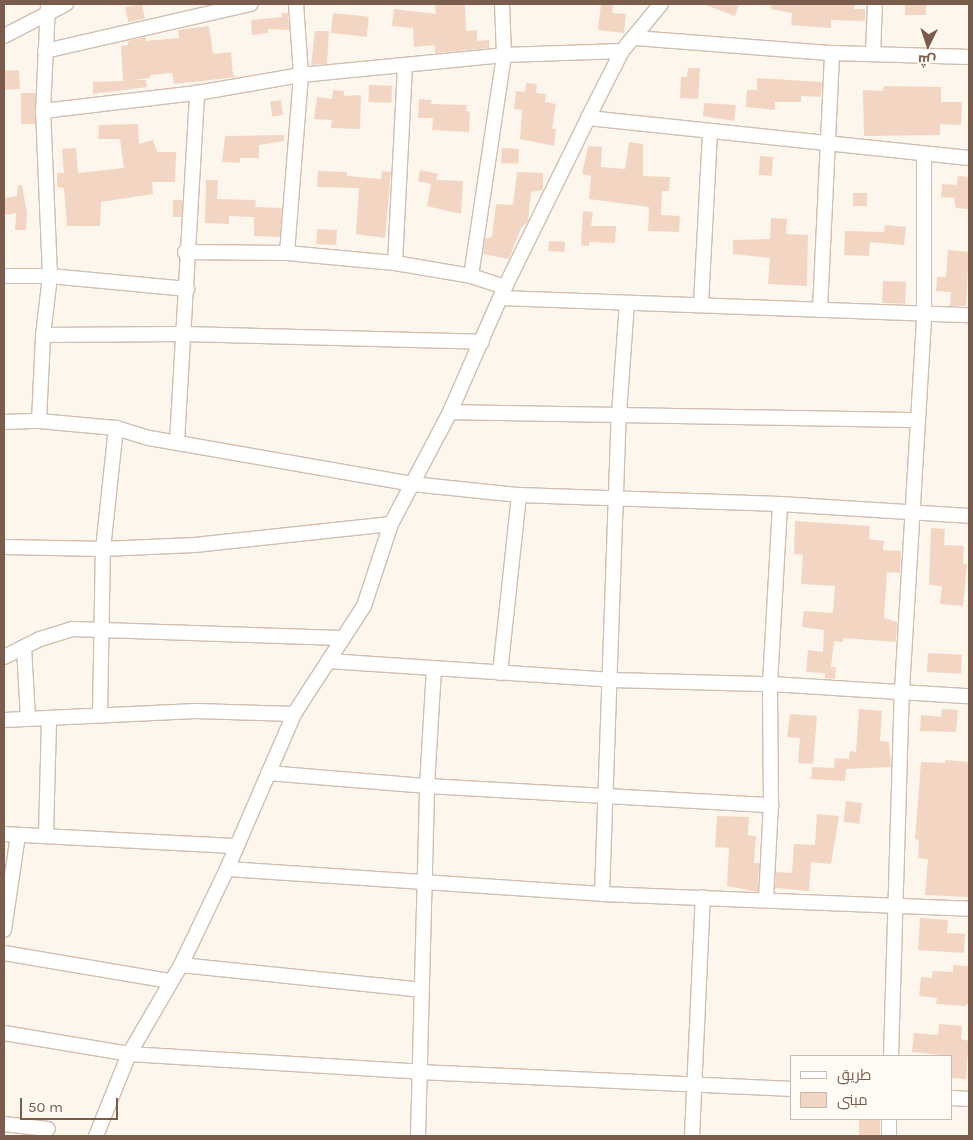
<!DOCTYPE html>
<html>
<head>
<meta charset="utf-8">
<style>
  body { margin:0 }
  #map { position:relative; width:973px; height:1140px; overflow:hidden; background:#fdf6ec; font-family:Karla,Cairo,sans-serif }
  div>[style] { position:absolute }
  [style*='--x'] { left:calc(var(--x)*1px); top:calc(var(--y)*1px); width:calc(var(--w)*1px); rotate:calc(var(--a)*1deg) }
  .building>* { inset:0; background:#f3d5c3; transform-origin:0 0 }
  .roads { filter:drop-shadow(1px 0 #d1beb0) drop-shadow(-1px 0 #d1beb0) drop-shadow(0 1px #d1beb0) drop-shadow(0 -1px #d1beb0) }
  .minor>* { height:14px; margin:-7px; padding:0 7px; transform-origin:7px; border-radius:7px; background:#fff }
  span { translate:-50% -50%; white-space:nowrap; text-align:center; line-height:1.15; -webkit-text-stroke:4.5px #fffaf3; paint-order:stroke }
  .frame { position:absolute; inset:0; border:5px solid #7a5c4d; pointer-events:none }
  .legend { position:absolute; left:790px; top:1055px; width:162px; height:65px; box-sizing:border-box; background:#fffaf3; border:1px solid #cabbb1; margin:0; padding:6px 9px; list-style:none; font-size:15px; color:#7a5c4d }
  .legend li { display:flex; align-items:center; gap:10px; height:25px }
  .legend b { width:25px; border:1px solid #cabbb1 }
  .north { position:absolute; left:903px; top:20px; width:50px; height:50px; -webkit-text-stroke:4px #fffaf3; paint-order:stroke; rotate:184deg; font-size:14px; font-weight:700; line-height:20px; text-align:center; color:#7a5c4d }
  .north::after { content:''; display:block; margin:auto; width:18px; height:22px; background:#7a5c4d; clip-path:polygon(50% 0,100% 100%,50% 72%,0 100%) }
  .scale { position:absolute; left:20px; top:1098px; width:98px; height:22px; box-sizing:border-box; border:2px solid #7a5c4d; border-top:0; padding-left:6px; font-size:15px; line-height:18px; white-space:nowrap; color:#7a5c4d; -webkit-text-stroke:4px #fffaf3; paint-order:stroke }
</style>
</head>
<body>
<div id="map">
  <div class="building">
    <div style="left:142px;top:4px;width:15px;height:17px;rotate:79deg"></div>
    <div style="clip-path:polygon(435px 4px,465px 4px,466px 31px,477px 30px,477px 41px,489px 40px,489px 48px,435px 53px,435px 45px,414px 47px,413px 28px,392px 26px,394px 9px,436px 14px)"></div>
    <div style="clip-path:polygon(601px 4px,613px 4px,612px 13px,626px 14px,624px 33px,598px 30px)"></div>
    <div style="clip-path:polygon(703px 4px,739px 4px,735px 16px)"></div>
    <div style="clip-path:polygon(771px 4px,854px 4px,854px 9px,865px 9px,865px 21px,831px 20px,831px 28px,791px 25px,792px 13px,771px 9px)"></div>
    <div style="left:905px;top:4px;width:21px;height:11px"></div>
    <div style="clip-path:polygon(282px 13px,288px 13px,289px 30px,268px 29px,268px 33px,252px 35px,251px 20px,282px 17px)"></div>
    <div style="left:333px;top:13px;width:36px;height:20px;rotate:6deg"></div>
    <div style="clip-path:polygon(209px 26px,213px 54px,231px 52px,233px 75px,237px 77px,174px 84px,172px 73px,150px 75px,150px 78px,132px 80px,146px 80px,147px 87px,93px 94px,93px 82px,123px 81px,121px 46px,128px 45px,128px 41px,146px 37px,146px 41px,179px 38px,178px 30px)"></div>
    <div style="clip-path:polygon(315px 31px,329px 31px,327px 64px,311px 65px)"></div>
    <div style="clip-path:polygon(688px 68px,700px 68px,698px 99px,680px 98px,681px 77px,687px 77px)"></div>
    <div style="left:19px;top:70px;width:19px;height:15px;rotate:87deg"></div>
    <div style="clip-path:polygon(757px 78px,822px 82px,821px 97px,801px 96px,801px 102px,775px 102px,775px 110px,746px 107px,747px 90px,757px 90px)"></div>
    <div style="clip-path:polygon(526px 83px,537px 84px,536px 93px,546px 94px,545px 102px,556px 104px,552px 129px,556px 129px,554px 146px,520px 139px,522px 110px,514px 109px,516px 91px,525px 92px)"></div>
    <div style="left:369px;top:85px;width:23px;height:17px;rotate:2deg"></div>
    <div style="clip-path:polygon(884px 86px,941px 87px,941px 102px,962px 102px,961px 125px,940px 124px,940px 135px,864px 136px,863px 90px,883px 91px)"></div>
    <div style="clip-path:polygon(333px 90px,344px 91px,344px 96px,361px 95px,360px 129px,331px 128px,332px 120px,314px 119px,317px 97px,332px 99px)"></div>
    <div style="left:21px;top:93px;width:14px;height:31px"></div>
    <div style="clip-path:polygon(419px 99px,432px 100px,431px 104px,467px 105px,466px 111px,470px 112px,469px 132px,432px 130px,433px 118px,418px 118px)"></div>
    <div style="left:281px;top:100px;width:15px;height:11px;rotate:82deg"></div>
    <div style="clip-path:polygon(704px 103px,736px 105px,734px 121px,703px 116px)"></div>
    <div style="clip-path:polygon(138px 124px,139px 144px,153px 140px,157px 152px,176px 152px,175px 182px,152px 182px,153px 194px,101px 202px,100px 226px,67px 226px,64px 188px,57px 187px,57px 173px,64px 173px,62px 149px,76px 148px,78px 173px,124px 168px,120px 139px,98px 139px,99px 125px)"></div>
    <div style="clip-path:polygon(284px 135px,284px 141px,259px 145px,259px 158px,240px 158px,240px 163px,222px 162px,225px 136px)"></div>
    <div style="clip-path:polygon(629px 142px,643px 144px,643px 176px,670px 177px,669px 191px,662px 191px,661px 215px,680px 216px,679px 232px,648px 231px,649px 207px,589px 199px,591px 176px,582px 174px,588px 146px,602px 147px,601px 167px,625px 169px)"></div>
    <div style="left:502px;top:148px;width:17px;height:15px;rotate:3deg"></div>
    <div style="left:760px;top:156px;width:13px;height:19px;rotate:4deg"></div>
    <div style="clip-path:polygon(420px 170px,438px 174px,436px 180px,463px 181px,461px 214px,427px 206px,431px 184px,418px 181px)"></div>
    <div style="clip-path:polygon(318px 171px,347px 172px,347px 176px,381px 179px,382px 171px,391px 172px,385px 238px,356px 234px,359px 188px,317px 187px)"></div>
    <div style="clip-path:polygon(517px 172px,543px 173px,543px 190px,531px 192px,528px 221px,521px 228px,509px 259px,483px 254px,485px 239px,492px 237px,496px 204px,513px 205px)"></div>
    <div style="clip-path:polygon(958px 176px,969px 177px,969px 209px,956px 208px,954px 198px,941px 197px,942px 184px,957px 185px)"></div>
    <div style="clip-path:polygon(206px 180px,218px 180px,217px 199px,256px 200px,255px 207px,282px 208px,280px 237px,254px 236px,254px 217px,229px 216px,229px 224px,205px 223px)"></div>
    <div style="clip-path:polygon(18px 185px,22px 185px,27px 213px,26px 230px,15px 230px,16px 213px,6px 215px,4px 206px,4px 198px,17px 196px)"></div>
    <div style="left:853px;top:193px;width:14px;height:13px"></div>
    <div style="left:173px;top:200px;width:9px;height:17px"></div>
    <div style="clip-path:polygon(583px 211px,593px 212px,591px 226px,616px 226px,615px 243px,589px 242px,589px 246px,581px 245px)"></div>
    <div style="clip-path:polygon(771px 218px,787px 219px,786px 234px,808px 235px,807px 286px,768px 284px,770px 258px,733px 254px,733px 240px,770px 239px)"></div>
    <div style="clip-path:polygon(885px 225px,906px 227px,904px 245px,870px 242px,869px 256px,844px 255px,845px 231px,884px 232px)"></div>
    <div style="left:317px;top:229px;width:20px;height:15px;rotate:3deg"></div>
    <div style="left:549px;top:241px;width:16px;height:10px;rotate:4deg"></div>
    <div style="clip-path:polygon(948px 250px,969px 252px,966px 306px,950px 306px,951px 292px,936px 291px,937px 277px,946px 277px)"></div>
    <div style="left:883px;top:281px;width:23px;height:22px;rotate:2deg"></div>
    <div style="clip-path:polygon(795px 521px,870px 526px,869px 539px,884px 541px,883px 550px,901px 551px,900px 573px,887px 572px,884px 618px,897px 622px,896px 642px,843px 638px,843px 642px,834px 641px,831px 667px,836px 667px,835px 679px,825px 678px,825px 673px,806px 672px,808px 650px,823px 652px,824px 630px,802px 627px,804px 611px,833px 613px,835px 586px,801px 584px,803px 555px,794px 554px)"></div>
    <div style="clip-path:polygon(931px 528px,945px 529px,944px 545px,964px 546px,963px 564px,967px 564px,963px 606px,940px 604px,942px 586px,929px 585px)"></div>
    <div style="left:928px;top:653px;width:34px;height:19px;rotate:3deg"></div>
    <div style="clip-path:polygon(859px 709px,882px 711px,880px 741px,889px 742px,891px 767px,846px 769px,845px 781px,811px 779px,812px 767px,834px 768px,835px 758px,849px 759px,850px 751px,856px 752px)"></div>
    <div style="clip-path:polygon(942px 709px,958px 710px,956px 732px,920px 731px,921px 715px,941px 717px)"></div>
    <div style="clip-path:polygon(790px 714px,817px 716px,813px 764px,798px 763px,800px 738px,787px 737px)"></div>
    <div style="clip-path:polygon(945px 760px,968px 762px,969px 897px,925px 895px,928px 859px,918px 858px,919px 840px,915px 839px,921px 762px,945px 763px)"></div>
    <div style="left:846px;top:801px;width:16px;height:21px;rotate:7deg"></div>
    <div style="clip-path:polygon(817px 814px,839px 816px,831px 864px,811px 862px,809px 891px,775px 888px,776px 872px,792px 873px,794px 844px,815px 845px)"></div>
    <div style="clip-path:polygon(717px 816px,749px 817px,748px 835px,756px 836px,754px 863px,759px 863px,758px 892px,727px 886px,729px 848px,715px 847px)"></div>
    <div style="clip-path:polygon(920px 918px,948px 920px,947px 933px,965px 934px,964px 953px,918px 950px)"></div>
    <div style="clip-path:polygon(953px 965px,969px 966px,969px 1003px,965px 1006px,936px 1004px,937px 998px,919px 996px,921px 977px,932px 978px,933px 971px,953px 972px)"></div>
    <div style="clip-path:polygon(939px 1024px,962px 1026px,961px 1039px,969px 1041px,966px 1079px,952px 1078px,952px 1056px,912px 1052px,914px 1033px,938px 1035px)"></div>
    <div style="left:859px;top:1119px;width:21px;height:17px"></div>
  </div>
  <div class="roads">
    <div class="minor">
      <div style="--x:4;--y:36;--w:70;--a:-27.3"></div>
      <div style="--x:635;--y:38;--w:198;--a:4.4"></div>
      <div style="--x:832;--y:53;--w:137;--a:1.7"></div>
      <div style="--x:45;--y:51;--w:211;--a:-12.9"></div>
      <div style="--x:873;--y:53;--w:49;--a:-87.7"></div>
      <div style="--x:43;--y:111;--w:155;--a:-6.7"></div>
      <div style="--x:197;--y:93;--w:106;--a:-9.8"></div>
      <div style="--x:301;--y:75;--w:204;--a:-5.6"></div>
      <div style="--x:504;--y:55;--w:118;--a:-1.9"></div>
      <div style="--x:588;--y:118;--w:383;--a:6"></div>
      <div style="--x:185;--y:252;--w:102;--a:0.6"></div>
      <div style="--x:287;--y:253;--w:108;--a:5.3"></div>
      <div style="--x:395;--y:263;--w:77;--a:9.7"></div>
      <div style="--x:471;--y:276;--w:36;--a:18"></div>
      <div style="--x:287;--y:253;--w:179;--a:-85.5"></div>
      <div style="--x:301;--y:75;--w:71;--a:-94"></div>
      <div style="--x:395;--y:263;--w:198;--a:-87.1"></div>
      <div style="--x:4;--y:276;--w:46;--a:0"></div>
      <div style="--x:50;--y:276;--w:138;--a:5.4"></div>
      <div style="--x:471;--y:276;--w:223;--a:-81.5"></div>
      <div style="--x:504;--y:55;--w:51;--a:-92.2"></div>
      <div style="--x:501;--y:298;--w:468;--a:2.1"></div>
      <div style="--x:701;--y:304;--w:173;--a:-87"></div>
      <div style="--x:820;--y:310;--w:257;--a:-87.3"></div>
      <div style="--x:43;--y:335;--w:140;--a:-0.4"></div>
      <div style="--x:183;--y:334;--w:299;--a:1.5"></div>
      <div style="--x:450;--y:412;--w:467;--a:1"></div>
      <div style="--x:39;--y:421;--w:86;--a:-87.3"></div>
      <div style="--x:43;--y:335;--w:59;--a:-83.2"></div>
      <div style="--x:50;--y:276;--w:165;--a:-92.4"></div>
      <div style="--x:43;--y:111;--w:107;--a:-87.3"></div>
      <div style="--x:4;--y:422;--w:35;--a:-2"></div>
      <div style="--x:39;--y:421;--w:77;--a:5.2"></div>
      <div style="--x:116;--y:428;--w:34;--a:17"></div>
      <div style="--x:149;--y:438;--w:267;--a:9.9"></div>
      <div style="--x:412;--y:484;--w:108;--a:5.9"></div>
      <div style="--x:519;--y:495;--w:261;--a:2"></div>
      <div style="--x:780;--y:504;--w:189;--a:3.6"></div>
      <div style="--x:177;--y:442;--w:350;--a:-86.7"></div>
      <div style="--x:4;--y:547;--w:99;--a:1.2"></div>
      <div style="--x:103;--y:549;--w:92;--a:-2.5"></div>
      <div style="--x:195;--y:545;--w:197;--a:-6.1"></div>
      <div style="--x:24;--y:647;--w:72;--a:86.8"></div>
      <div style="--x:4;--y:657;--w:40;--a:-26.6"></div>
      <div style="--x:40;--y:639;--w:34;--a:-17"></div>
      <div style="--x:72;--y:629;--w:269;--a:1.9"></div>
      <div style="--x:328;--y:661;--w:285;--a:3.8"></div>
      <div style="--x:612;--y:680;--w:158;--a:1.5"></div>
      <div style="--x:770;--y:684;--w:199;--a:3.5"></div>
      <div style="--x:500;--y:673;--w:179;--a:-83.9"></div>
      <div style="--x:100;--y:715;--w:166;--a:-89"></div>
      <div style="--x:103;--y:549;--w:122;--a:-83.9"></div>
      <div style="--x:4;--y:720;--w:192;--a:-2.7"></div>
      <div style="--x:196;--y:711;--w:98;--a:1.8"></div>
      <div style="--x:268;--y:773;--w:160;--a:4.7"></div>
      <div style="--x:427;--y:786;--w:345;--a:3.2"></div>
      <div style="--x:4;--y:834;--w:232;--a:3"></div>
      <div style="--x:46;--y:835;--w:117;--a:-88.5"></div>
      <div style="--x:227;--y:869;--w:376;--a:3.8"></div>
      <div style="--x:602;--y:894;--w:367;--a:2.3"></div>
      <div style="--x:602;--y:894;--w:480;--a:-88"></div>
      <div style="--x:619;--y:414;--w:111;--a:-85.9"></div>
      <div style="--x:766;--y:899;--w:94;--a:-87"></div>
      <div style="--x:771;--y:805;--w:121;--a:-90.5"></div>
      <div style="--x:770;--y:684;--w:180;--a:-86.8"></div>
      <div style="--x:4;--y:930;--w:96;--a:-81.6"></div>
      <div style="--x:4;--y:953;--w:167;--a:9.6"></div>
      <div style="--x:181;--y:965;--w:241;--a:5.9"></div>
      <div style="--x:4;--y:1033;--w:127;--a:9.5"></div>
      <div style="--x:129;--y:1054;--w:292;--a:3.5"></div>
      <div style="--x:420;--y:1072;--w:372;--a:2.6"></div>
      <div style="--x:891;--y:1056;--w:366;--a:-88.3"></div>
      <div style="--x:902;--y:690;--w:376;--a:-86.6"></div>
      <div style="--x:924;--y:315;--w:161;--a:-90"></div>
      <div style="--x:952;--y:1098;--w:17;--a:3"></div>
      <div style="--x:4;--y:1124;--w:44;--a:6.5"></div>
      <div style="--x:96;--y:1136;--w:88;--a:-68.1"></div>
      <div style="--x:129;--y:1054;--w:103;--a:-59.7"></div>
      <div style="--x:181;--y:965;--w:106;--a:-64.4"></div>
      <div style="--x:227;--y:869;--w:169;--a:-66.6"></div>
      <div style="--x:294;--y:714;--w:129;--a:-57.1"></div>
      <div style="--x:364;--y:606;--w:86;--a:-71.8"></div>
      <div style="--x:391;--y:524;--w:127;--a:-62.2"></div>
      <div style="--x:450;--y:412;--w:137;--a:-66.3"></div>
      <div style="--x:505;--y:287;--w:188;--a:-63.8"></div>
      <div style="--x:588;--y:118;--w:75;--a:-63.1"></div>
      <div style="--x:622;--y:51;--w:61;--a:-50.3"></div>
      <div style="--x:418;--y:1136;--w:350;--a:-88.5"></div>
      <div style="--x:427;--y:786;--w:117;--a:-86.6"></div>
      <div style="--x:692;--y:1136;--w:239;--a:-87.4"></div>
      <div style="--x:889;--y:1136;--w:17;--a:-90"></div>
    </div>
  </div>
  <div class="frame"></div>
  <ul class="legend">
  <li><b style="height:6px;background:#fff"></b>طريق</li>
  <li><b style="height:14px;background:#f3d5c3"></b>مبنى</li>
  </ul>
  <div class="north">ش</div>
  <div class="scale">50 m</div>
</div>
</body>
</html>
